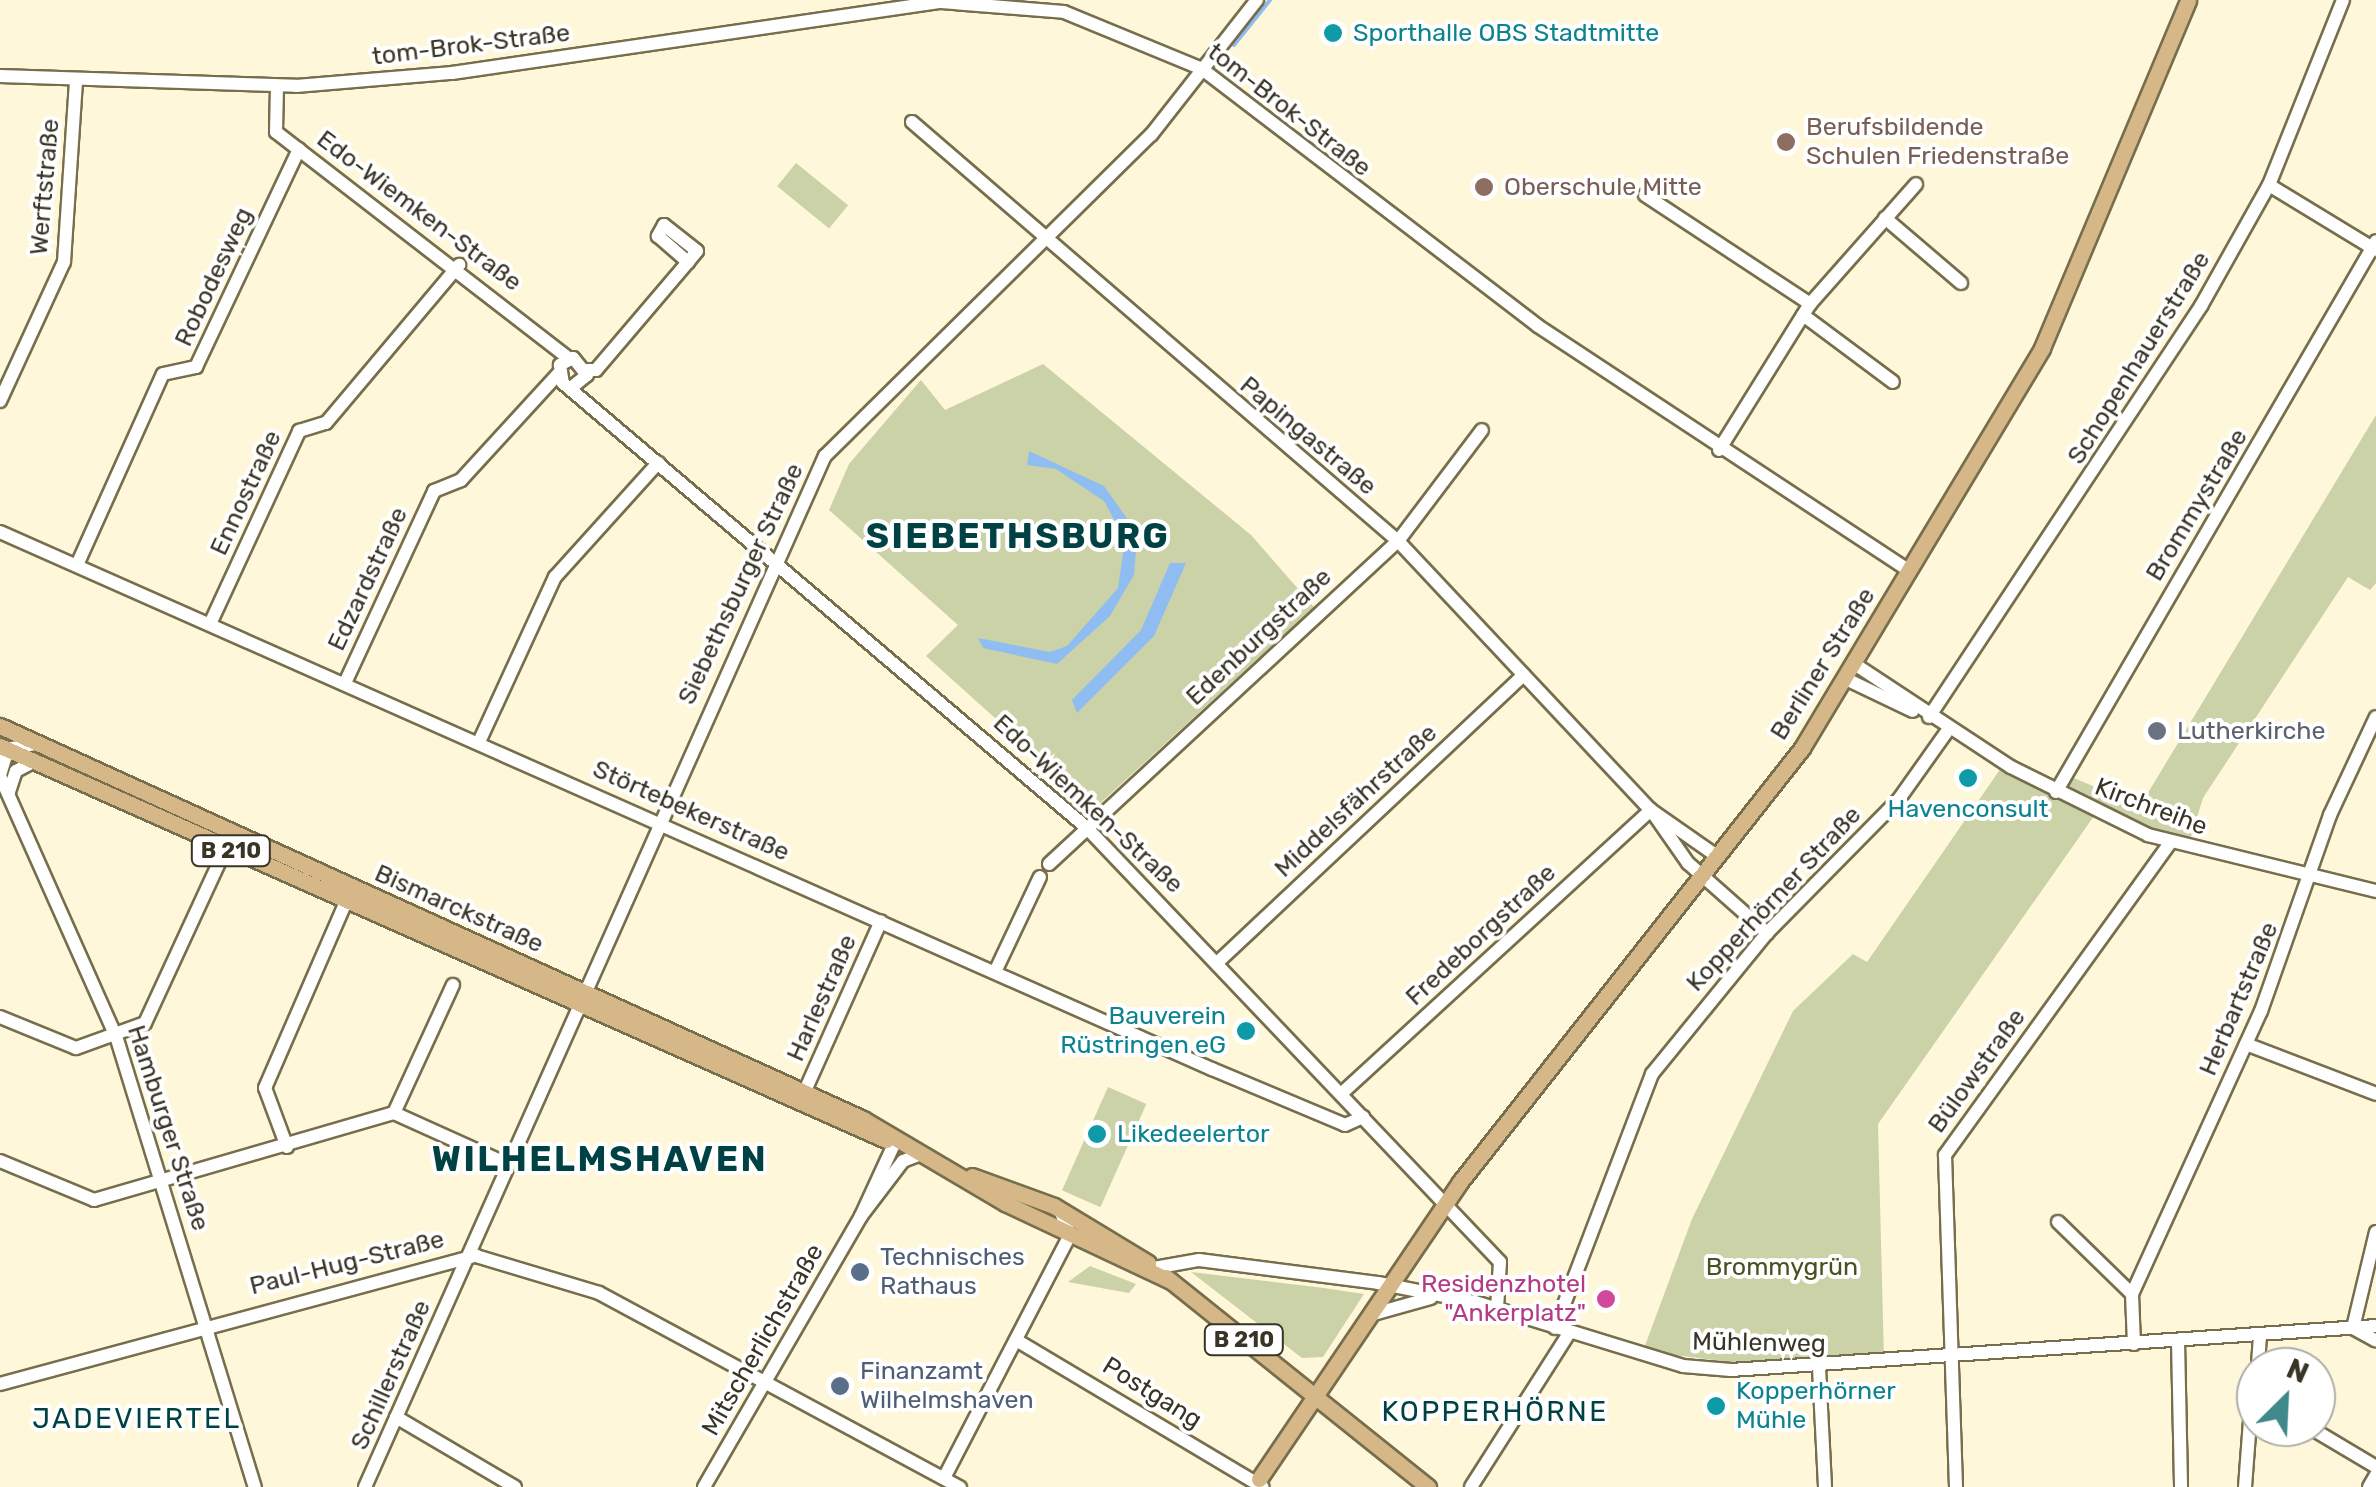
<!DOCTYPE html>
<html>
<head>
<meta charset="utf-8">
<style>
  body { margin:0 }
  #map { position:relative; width:2376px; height:1487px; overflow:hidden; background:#fef7da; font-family:Rubik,sans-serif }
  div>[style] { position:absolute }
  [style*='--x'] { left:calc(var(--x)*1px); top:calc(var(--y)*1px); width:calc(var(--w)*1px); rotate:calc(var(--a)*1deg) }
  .green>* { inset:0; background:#ccd2a8; transform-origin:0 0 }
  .water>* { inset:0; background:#8fbdf1 }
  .stream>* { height:4px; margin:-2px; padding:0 2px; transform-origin:2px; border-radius:2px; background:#8fbdf1 }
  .roads { filter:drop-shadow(2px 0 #766e4c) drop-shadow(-2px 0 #766e4c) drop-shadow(0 2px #766e4c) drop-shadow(0 -2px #766e4c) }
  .minor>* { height:12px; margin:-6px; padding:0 6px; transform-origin:6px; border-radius:6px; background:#fff }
  .major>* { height:15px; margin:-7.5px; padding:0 7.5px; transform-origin:7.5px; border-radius:7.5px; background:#d6b787 }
  .dots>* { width:28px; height:28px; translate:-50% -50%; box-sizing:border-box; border:5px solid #fff; border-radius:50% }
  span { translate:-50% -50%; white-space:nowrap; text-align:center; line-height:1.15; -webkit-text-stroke:8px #fff; paint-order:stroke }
  .shield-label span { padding:2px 8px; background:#fff; border:2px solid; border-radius:8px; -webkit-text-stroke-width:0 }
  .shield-label { font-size:22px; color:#383426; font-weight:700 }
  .culture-label { font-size:25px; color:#0d838f }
  .left { translate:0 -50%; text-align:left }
  .right { translate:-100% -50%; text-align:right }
  .street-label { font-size:25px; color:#383426 }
  .education-label { font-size:25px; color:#785e54 }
  .worship-label { font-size:25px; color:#5b616d }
  .service-label { font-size:25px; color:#4e5e75 }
  .park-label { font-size:25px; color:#4c501e }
  .hotel-label { font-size:25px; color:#b23c85 }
  .neighbourhood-label { font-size:28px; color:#004244; letter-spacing:2.5px }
  .district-label { font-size:35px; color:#004244; font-weight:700; letter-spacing:2.5px }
  .north { position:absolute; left:2236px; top:1347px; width:100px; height:100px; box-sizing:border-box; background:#fff; border:2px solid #afaea8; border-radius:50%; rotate:24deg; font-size:28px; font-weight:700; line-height:40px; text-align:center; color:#383426 }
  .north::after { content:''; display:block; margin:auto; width:35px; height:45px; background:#40888a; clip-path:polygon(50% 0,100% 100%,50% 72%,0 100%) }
</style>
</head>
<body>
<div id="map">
  <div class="green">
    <div style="left:796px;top:163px;width:67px;height:30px;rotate:39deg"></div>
    <div style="clip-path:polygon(1043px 364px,1251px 535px,1314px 607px,1095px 808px,926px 656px,958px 625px,829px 510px,849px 464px,921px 380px,945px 410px)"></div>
    <div style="clip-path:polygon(2376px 415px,2376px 583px,2370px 590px,2348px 577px,2203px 798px,2189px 844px,2064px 792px,2074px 778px,2140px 806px)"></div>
    <div style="clip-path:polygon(2001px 768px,2094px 816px,1878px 1124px,1884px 1360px,1776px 1368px,1643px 1351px,1692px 1219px,1793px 1011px,1853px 954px,1867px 962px)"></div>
    <div style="left:1108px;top:1087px;width:42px;height:113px;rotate:24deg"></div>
    <div style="clip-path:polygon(1090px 1266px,1136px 1284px,1129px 1293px,1068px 1282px)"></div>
    <div style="clip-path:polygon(1191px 1272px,1324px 1288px,1364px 1294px,1323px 1357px,1302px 1358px)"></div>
  </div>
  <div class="water">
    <div style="clip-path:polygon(1029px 451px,1104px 486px,1131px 524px,1136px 550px,1134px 575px,1110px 616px,1057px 664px,983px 648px,978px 638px,1050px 652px,1067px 646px,1118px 588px,1125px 540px,1104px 501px,1056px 469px,1027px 465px)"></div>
    <div style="clip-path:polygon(1170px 563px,1186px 563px,1154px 636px,1077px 713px,1072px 700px,1141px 630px)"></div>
  </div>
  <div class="stream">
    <div style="--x:1234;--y:45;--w:58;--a:-51.3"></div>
  </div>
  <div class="roads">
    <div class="minor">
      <div style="--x:0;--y:76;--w:296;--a:1.9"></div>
      <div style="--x:296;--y:86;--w:157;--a:-4.8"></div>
      <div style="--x:452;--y:73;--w:494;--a:-8.3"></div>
      <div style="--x:941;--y:2;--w:123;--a:4.6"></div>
      <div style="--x:1064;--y:12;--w:149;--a:22.4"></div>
      <div style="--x:1202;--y:69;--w:423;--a:37.4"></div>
      <div style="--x:1538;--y:326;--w:445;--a:33.4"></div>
      <div style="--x:277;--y:87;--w:45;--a:91.3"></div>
      <div style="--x:276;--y:132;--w:369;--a:37.7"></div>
      <div style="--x:912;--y:122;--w:642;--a:40.77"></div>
      <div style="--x:1398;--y:541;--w:369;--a:46.8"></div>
      <div style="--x:1651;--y:810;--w:65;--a:55.1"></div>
      <div style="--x:1688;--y:863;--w:106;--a:41.5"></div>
      <div style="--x:2269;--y:185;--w:125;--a:31.3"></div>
      <div style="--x:1645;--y:195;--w:198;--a:33.4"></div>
      <div style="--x:1885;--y:218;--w:100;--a:40.5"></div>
      <div style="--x:1803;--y:315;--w:112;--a:36.7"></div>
      <div style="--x:587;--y:370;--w:9;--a:0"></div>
      <div style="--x:596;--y:370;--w:142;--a:-49.6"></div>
      <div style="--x:688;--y:262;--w:14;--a:-51"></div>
      <div style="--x:697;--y:251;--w:42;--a:-141.8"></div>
      <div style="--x:664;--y:225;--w:13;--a:119"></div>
      <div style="--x:658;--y:236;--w:40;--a:41"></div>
      <div style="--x:572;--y:387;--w:19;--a:-39"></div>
      <div style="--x:587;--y:375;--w:22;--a:-129"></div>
      <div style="--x:573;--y:358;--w:15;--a:152"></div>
      <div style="--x:560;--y:365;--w:18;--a:81"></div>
      <div style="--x:563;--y:383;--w:687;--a:40.34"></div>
      <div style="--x:1087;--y:828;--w:599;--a:46.42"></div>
      <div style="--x:1500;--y:1262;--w:46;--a:93.7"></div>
      <div style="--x:0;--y:401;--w:153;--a:-65.3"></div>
      <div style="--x:64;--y:262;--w:180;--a:-86.2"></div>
      <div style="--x:1719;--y:450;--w:172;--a:-58.1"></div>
      <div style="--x:1810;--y:304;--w:160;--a:-48.5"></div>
      <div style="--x:0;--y:532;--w:1326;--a:23.9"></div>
      <div style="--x:1212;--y:1069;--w:144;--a:22.8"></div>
      <div style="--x:1345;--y:1125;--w:20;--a:-24"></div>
      <div style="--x:77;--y:565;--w:209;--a:-65.8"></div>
      <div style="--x:163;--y:374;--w:34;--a:-12"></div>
      <div style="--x:196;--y:367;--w:241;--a:-64.7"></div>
      <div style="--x:210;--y:624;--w:213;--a:-65.2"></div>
      <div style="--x:299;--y:431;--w:28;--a:-17"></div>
      <div style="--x:326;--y:423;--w:207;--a:-49.9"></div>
      <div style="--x:1853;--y:663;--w:189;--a:33.4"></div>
      <div style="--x:2011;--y:767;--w:153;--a:26.4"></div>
      <div style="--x:2148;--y:835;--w:235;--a:13.8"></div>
      <div style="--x:1844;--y:678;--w:76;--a:25.6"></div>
      <div style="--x:345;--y:683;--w:212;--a:-65.1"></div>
      <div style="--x:434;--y:491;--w:29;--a:-22"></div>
      <div style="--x:461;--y:480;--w:144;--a:-47.5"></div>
      <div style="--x:1929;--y:717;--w:493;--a:-56.5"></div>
      <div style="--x:2201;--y:306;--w:139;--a:-60.7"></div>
      <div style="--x:2269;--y:185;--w:199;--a:-68.2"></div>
      <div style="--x:479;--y:742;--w:182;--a:-65.3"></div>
      <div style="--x:555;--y:577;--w:154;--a:-47.9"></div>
      <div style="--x:35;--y:744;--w:27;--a:170"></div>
      <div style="--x:8;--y:749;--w:28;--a:107"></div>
      <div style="--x:0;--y:776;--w:285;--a:66"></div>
      <div style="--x:116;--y:1036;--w:472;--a:72.9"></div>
      <div style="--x:9;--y:792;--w:22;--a:-72"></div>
      <div style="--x:16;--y:771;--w:21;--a:-28"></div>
      <div style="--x:2056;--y:792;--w:637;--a:-59.85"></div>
      <div style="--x:1049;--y:864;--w:476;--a:-42.8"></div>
      <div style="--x:1398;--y:541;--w:139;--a:-52.9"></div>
      <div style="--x:1219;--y:961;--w:418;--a:-43.2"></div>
      <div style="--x:995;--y:972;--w:105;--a:-64.7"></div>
      <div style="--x:0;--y:1017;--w:82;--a:22.2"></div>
      <div style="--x:76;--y:1048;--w:73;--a:-19.9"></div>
      <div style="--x:145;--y:1023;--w:193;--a:-65.2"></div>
      <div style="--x:2246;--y:1044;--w:139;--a:21"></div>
      <div style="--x:804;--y:1093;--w:188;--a:-65.9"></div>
      <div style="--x:1342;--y:1093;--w:419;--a:-42.5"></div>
      <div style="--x:1651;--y:810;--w:82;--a:35"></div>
      <div style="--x:394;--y:1113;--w:141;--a:-65.3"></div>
      <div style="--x:287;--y:1147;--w:63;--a:-110.4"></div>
      <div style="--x:265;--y:1088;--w:203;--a:-66.5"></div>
      <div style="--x:0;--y:1161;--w:102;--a:22.5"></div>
      <div style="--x:94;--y:1200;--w:312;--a:-16.2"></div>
      <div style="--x:394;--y:1113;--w:126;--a:24.3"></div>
      <div style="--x:861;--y:1216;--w:81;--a:-65.3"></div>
      <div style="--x:2058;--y:1222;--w:103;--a:44.2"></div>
      <div style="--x:2376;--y:1232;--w:99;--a:103.5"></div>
      <div style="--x:2353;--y:1328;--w:26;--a:29"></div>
      <div style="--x:1154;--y:1268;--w:46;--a:-10.1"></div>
      <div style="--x:1199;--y:1260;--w:180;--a:7.3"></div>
      <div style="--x:1378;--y:1283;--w:99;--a:11.1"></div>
      <div style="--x:1475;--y:1302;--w:218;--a:17.1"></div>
      <div style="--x:1683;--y:1366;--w:48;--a:4.8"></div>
      <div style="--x:1731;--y:1370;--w:646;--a:-3.9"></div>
      <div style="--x:1370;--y:1315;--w:63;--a:-15.6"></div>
      <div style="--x:1555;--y:1328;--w:272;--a:-69.1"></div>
      <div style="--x:1652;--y:1074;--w:182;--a:-50.8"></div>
      <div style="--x:1767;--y:933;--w:188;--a:-45.4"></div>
      <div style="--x:1899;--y:799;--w:85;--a:-54.6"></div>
      <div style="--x:1016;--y:1340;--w:287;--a:30.8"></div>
      <div style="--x:2178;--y:1341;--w:146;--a:88.8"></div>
      <div style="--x:2134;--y:1344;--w:50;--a:-92.3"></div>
      <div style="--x:2132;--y:1294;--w:311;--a:-65.5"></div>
      <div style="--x:2261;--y:1011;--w:208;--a:-70.6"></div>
      <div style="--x:2330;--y:815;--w:108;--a:-64.9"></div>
      <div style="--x:1819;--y:1368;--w:119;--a:87.1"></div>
      <div style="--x:0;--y:1384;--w:493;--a:-15.1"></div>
      <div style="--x:476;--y:1256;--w:128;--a:16.7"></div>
      <div style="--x:599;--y:1293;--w:410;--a:28.3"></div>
      <div style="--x:2256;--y:1395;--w:61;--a:-86.2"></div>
      <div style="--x:396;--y:1417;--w:138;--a:30.5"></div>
      <div style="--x:2309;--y:1427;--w:78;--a:30.8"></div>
      <div style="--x:944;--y:1478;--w:274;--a:-62.6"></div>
      <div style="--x:1070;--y:1235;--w:27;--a:-112"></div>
      <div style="--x:365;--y:1487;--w:1129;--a:-65.96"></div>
      <div style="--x:825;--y:456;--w:458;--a:-44.6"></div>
      <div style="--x:1151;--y:135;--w:172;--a:-51.9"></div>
      <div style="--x:704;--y:1487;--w:313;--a:-59.9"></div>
      <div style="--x:861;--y:1216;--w:69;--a:-52.6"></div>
      <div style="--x:903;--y:1161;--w:19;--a:-21"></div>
      <div style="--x:1471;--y:1487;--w:183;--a:-57.5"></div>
      <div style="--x:1956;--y:1487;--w:332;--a:-91.9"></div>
      <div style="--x:1945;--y:1155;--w:386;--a:-54.2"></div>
      <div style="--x:2245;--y:1487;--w:94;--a:-85.7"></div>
      <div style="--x:2369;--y:1487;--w:14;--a:-60"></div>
    </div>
    <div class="major">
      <div style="--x:0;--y:726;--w:948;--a:24.48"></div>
      <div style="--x:863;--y:1119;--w:165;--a:30.6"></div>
      <div style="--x:1005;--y:1203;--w:183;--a:25.2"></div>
      <div style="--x:0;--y:746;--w:970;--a:23.97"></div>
      <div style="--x:972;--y:1176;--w:87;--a:20.1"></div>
      <div style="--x:1054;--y:1206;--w:110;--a:31.2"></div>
      <div style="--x:1166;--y:1277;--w:336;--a:38.7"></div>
      <div style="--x:1259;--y:1479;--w:359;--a:-55.9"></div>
      <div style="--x:1460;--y:1182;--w:553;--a:-51.76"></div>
      <div style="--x:1802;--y:748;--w:466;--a:-59"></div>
      <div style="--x:2042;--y:348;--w:377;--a:-67.2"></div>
    </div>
  </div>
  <div class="dots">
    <div style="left:1333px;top:33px;background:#0f9aa8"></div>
    <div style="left:1786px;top:142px;background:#8d6e63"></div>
    <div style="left:1484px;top:187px;background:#8d6e63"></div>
    <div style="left:2157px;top:731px;background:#6b7280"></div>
    <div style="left:1968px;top:778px;background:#0f9aa8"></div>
    <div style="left:1246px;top:1031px;background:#0f9aa8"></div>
    <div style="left:1097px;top:1134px;background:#0f9aa8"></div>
    <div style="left:860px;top:1272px;background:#5c6f8a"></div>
    <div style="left:1606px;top:1299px;background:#d1479c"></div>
    <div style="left:840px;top:1386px;background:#5c6f8a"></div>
    <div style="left:1716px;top:1406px;background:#0f9aa8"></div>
  </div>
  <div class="shield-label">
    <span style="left:231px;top:851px">B 210</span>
    <span style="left:1244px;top:1340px">B 210</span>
  </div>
  <div class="culture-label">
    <span class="left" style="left:1353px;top:33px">Sporthalle OBS Stadtmitte</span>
    <span style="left:1968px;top:809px">Havenconsult</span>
    <span class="right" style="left:1226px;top:1031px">Bauverein<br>Rüstringen eG</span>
    <span class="left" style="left:1117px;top:1134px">Likedeelertor</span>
    <span class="left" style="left:1736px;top:1406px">Kopperhörner<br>Mühle</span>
  </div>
  <div class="street-label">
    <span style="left:471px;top:45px;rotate:-7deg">tom-Brok-Straße</span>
    <span style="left:1289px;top:110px;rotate:38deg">tom-Brok-Straße</span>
    <span style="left:45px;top:187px;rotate:-85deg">Werftstraße</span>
    <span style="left:419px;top:211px;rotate:37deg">Edo-Wiemken-Straße</span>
    <span style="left:214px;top:277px;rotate:-65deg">Robodesweg</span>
    <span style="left:2139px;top:358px;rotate:-58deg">Schopenhauerstraße</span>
    <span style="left:1308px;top:436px;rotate:40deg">Papingastraße</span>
    <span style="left:246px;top:493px;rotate:-65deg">Ennostraße</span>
    <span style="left:2197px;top:505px;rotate:-59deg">Brommystraße</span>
    <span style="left:368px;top:579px;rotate:-65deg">Edzardstraße</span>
    <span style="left:741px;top:584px;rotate:-65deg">Siebethsburger Straße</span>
    <span style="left:1259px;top:637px;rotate:-43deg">Edenburgstraße</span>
    <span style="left:1823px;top:664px;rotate:-58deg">Berliner Straße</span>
    <span style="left:1356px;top:801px;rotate:-43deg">Middelsfährstraße</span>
    <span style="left:1088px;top:804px;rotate:43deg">Edo-Wiemken-Straße</span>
    <span style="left:2151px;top:807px;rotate:21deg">Kirchreihe</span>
    <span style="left:691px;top:811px;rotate:24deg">Störtebekerstraße</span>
    <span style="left:1774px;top:899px;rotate:-47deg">Kopperhörner Straße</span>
    <span style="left:459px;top:909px;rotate:24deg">Bismarckstraße</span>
    <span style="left:1481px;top:935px;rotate:-43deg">Fredeborgstraße</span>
    <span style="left:822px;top:998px;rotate:-66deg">Harlestraße</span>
    <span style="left:2239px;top:999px;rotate:-67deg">Herbartstraße</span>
    <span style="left:1977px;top:1071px;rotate:-54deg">Bülowstraße</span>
    <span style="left:168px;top:1128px;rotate:72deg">Hamburger Straße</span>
    <span style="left:347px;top:1263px;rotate:-14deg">Paul-Hug-Straße</span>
    <span style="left:763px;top:1340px;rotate:-60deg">Mitscherlichstraße</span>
    <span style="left:1759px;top:1343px;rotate:1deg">Mühlenweg</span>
    <span style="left:391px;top:1375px;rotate:-66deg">Schillerstraße</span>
    <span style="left:1152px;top:1393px;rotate:32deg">Postgang</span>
  </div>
  <div class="education-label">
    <span class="left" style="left:1806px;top:142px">Berufsbildende<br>Schulen Friedenstraße</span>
    <span class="left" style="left:1504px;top:187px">Oberschule Mitte</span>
  </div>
  <div class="worship-label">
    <span class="left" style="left:2177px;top:731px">Lutherkirche</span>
  </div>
  <div class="service-label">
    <span class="left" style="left:880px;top:1272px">Technisches<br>Rathaus</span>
    <span class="left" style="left:860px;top:1386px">Finanzamt<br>Wilhelmshaven</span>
  </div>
  <div class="park-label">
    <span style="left:1782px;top:1267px">Brommygrün</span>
  </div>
  <div class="hotel-label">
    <span class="right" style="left:1586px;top:1299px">Residenzhotel<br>"Ankerplatz"</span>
  </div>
  <div class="neighbourhood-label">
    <span style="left:1495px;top:1412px">KOPPERHÖRNE</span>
    <span style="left:137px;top:1419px">JADEVIERTEL</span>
  </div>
  <div class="district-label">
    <span style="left:1018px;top:536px">SIEBETHSBURG</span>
    <span style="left:600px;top:1159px">WILHELMSHAVEN</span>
  </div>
  <div class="north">N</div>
</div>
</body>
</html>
